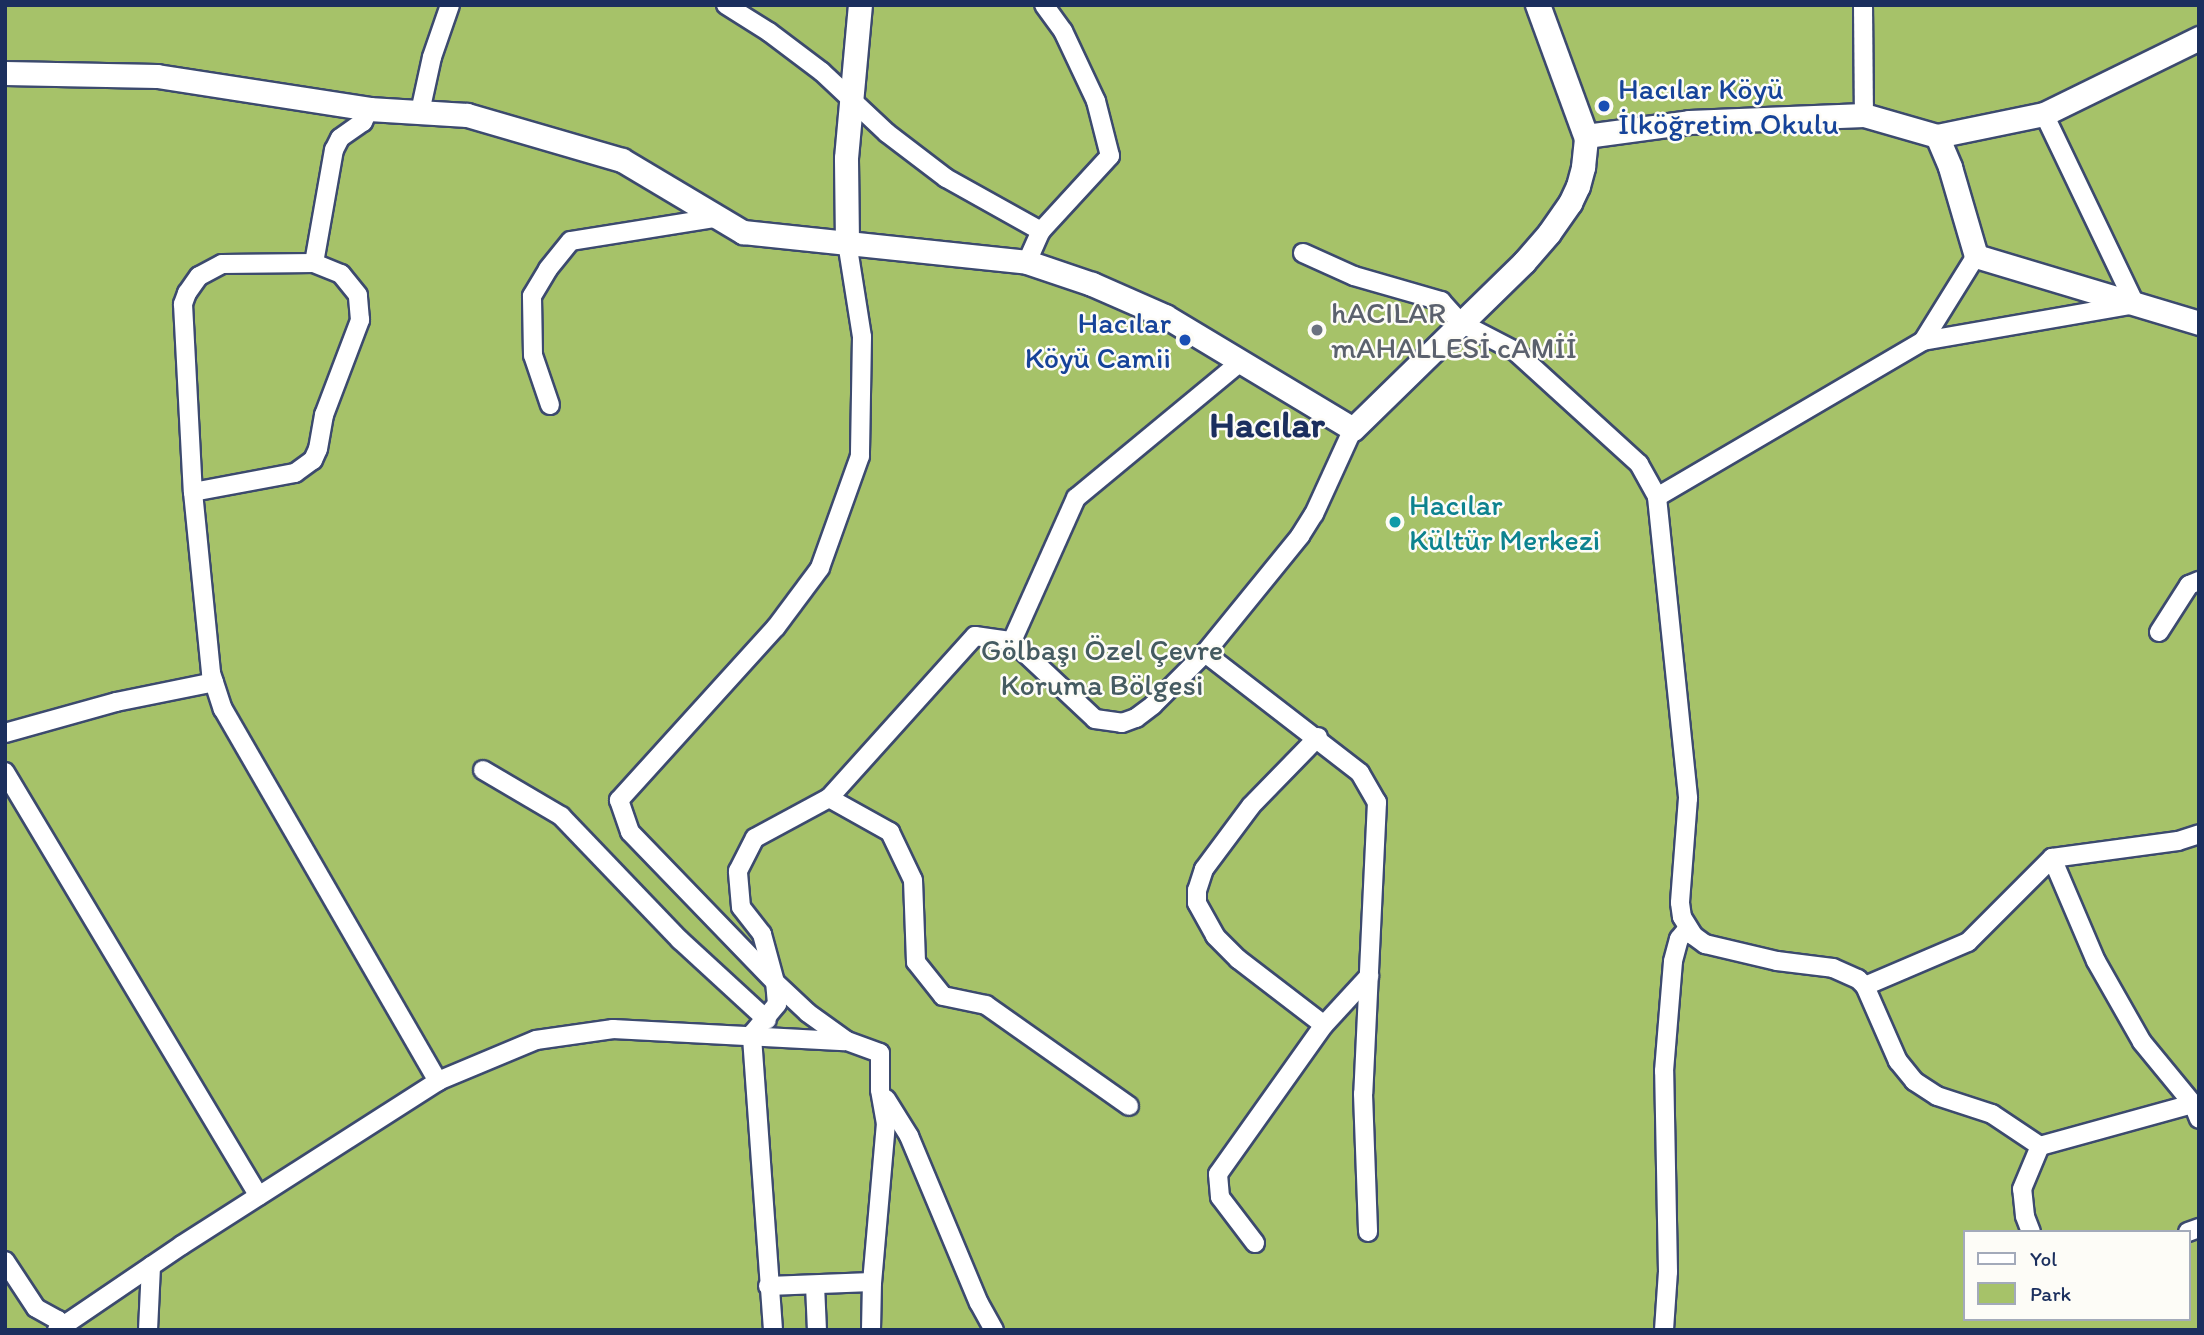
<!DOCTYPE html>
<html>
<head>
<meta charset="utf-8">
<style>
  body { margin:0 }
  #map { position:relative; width:2204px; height:1335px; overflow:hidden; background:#f4e5cb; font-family:Itim,sans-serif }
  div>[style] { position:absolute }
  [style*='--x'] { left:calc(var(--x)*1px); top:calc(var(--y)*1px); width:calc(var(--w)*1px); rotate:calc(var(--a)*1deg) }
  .green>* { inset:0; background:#a6c269 }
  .roads { filter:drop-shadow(2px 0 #3c4a6e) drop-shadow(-2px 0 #3c4a6e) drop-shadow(0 2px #3c4a6e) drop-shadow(0 -2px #3c4a6e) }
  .minor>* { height:18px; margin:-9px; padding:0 9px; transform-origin:9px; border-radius:9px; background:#fff }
  .tertiary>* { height:23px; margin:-11.5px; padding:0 11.5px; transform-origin:11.5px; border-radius:11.5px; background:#fff }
  .secondary>* { height:24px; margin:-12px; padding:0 12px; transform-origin:12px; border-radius:12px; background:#fff }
  .dots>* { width:19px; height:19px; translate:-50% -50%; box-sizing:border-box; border:4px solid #fdfcf7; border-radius:50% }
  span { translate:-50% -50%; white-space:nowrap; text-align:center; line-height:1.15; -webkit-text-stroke:5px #fdfcf7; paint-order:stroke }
  .transit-label { font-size:30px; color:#164399 }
  .left { translate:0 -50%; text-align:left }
  .right { translate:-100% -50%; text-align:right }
  .worship-label { font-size:30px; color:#5b616d }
  .culture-label { font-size:30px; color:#0d838f }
  .park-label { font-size:30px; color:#455b61 }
  .district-label { font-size:37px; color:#1b2f5e; font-weight:700 }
  .frame { position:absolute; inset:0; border:7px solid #1b2f5e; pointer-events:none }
  .legend { position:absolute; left:1963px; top:1230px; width:228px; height:91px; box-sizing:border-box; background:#fdfcf7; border:2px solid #a3aaba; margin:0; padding:9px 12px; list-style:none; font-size:21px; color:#1b2f5e }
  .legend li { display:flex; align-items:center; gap:14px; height:35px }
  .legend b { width:35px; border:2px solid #a3aaba }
</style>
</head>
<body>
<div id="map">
  <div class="green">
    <div style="clip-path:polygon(evenodd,5px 5px,2199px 5px,2199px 1330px,5px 1330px,5px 5px,1964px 1232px,2188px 1232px,2188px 1319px,1964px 1319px,1964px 1232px)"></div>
  </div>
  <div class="roads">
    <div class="minor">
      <div style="--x:726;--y:5;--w:51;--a:32.1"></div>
      <div style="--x:769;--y:32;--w:66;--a:37"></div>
      <div style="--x:822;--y:72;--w:89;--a:43.2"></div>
      <div style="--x:887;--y:133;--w:74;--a:37.3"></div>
      <div style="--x:946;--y:178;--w:109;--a:29.2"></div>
      <div style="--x:1863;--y:5;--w:110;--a:89.5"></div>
      <div style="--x:420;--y:112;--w:56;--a:-77.7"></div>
      <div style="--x:432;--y:57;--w:55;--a:-70.9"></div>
      <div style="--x:847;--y:242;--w:96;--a:81"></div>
      <div style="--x:862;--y:337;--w:119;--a:91"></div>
      <div style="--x:860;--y:456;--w:119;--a:109.7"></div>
      <div style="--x:820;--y:568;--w:74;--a:126.7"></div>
      <div style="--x:776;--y:627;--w:234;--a:132.2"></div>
      <div style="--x:619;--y:800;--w:34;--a:71"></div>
      <div style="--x:630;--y:832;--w:209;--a:46"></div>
      <div style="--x:775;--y:982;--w:45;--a:43.2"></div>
      <div style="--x:808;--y:1013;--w:48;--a:35.7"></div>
      <div style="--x:847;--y:1041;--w:35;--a:20"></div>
      <div style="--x:880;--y:1053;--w:37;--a:90"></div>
      <div style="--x:880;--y:1090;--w:34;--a:80"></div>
      <div style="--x:886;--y:1123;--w:160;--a:95"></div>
      <div style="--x:872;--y:1282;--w:48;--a:91.2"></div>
      <div style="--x:1303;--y:253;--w:56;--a:24.3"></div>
      <div style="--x:1354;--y:276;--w:91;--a:16"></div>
      <div style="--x:1441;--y:301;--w:30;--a:48"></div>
      <div style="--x:1461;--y:323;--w:61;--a:27.4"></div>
      <div style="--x:1515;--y:351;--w:168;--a:42.3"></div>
      <div style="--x:1639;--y:464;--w:38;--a:61"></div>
      <div style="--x:1657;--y:497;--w:308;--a:-30.4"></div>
      <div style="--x:1923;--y:341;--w:100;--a:-58.1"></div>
      <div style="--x:1027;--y:262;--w:34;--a:-66"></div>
      <div style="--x:1041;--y:231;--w:102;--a:-47.4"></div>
      <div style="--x:1110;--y:156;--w:57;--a:-104.3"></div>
      <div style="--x:1096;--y:101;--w:77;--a:-115.2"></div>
      <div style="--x:1063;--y:31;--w:32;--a:-126"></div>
      <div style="--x:314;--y:263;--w:115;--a:-80"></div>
      <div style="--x:334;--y:150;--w:13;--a:-63"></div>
      <div style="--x:340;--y:138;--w:28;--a:-35"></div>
      <div style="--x:363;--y:122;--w:14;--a:-65"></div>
      <div style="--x:1923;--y:341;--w:215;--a:-9.9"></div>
      <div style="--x:2135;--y:304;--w:211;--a:-115.6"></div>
      <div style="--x:550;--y:405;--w:53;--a:-108.8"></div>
      <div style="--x:533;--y:355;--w:59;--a:-91"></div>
      <div style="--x:532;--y:296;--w:31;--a:-59"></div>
      <div style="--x:548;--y:269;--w:36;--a:-51"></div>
      <div style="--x:571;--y:241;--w:145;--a:-9.1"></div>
      <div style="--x:193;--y:492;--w:104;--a:-10.6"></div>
      <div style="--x:295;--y:473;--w:22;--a:-36"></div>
      <div style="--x:313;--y:460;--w:12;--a:-66"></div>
      <div style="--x:318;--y:449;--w:35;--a:-80"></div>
      <div style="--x:324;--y:415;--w:102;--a:-69.2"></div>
      <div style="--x:360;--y:320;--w:25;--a:-95"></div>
      <div style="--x:358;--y:295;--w:27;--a:-129"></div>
      <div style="--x:341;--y:274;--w:29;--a:-158"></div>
      <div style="--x:314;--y:263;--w:92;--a:179.4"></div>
      <div style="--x:222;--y:264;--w:26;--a:152"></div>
      <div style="--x:199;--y:276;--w:21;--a:125"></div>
      <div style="--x:187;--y:293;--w:12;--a:110"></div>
      <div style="--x:183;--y:304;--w:188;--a:87"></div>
      <div style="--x:193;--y:492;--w:182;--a:84.3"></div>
      <div style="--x:211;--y:673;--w:38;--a:72"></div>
      <div style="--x:223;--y:709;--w:430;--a:60"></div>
      <div style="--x:1657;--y:497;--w:303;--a:84.1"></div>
      <div style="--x:1688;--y:798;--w:105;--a:94.4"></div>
      <div style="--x:1680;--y:903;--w:14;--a:82"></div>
      <div style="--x:1682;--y:917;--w:22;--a:58"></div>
      <div style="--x:1694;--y:936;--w:14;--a:36"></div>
      <div style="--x:1705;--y:944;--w:74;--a:13.3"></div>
      <div style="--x:1777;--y:961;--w:56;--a:7.1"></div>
      <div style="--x:1833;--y:968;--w:27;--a:24"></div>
      <div style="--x:1858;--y:979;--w:10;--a:45"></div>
      <div style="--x:1865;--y:986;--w:82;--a:66.3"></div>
      <div style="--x:1898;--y:1061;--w:26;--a:51"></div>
      <div style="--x:1914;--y:1081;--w:27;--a:33"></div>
      <div style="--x:1937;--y:1096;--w:58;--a:18.1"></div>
      <div style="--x:1992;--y:1114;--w:58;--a:33.7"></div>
      <div style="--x:2040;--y:1146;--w:159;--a:-15.4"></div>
      <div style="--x:2193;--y:1104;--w:16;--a:68"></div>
      <div style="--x:2159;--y:632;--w:56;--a:-57.4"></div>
      <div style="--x:2189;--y:585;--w:11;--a:-22"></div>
      <div style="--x:1012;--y:641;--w:157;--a:-65.9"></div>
      <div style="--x:1076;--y:498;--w:212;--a:-39.6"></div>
      <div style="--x:1205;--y:653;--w:196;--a:37.7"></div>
      <div style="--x:1360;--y:773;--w:34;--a:60"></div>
      <div style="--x:1377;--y:802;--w:292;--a:92.7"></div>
      <div style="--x:1363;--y:1094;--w:138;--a:87.9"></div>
      <div style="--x:5;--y:733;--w:115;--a:-15.6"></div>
      <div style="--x:116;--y:702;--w:100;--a:-11.5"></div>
      <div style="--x:1318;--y:737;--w:96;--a:134.2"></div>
      <div style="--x:1251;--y:806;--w:79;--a:126.7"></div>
      <div style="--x:1204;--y:869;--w:22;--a:108"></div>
      <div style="--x:1197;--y:890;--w:13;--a:90"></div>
      <div style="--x:1197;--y:903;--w:38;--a:61"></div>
      <div style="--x:1215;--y:936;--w:33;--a:45"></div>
      <div style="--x:1238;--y:959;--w:108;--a:37.5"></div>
      <div style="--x:483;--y:770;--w:91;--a:30.5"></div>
      <div style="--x:561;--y:816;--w:172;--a:46.2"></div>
      <div style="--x:680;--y:940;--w:118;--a:42.6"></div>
      <div style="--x:5;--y:772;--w:494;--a:59.1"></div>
      <div style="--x:829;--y:798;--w:70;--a:29.1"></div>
      <div style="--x:890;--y:832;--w:53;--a:64.4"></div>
      <div style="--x:913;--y:880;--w:82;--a:87.9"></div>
      <div style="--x:916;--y:962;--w:43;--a:51.5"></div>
      <div style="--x:943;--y:996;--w:44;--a:11.8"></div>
      <div style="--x:986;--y:1005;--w:175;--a:35.2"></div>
      <div style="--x:2052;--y:858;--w:112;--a:66.9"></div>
      <div style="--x:2096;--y:961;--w:93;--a:60.4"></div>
      <div style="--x:2142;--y:1042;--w:80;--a:50.6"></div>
      <div style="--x:1865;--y:986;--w:112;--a:-23.1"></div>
      <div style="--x:1968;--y:942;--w:119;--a:-45"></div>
      <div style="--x:2052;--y:858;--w:127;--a:-7.7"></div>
      <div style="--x:2178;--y:841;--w:22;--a:-18"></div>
      <div style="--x:886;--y:1099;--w:44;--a:58.1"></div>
      <div style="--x:909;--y:1136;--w:181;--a:67.3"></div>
      <div style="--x:979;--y:1303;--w:31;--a:61"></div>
      <div style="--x:2031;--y:1232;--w:17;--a:-111"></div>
      <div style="--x:2025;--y:1216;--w:27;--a:-96"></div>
      <div style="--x:2022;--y:1189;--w:47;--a:-67.3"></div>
      <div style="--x:2188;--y:1232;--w:12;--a:-20"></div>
      <div style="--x:1255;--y:1243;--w:58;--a:-127.3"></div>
      <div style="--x:1220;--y:1197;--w:23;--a:-95"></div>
      <div style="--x:1218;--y:1174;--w:183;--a:-54.6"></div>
      <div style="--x:1324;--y:1025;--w:67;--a:-47.4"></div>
      <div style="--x:5;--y:1261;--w:56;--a:56.6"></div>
      <div style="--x:36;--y:1308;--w:25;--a:29"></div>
      <div style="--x:58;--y:1320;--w:8;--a:50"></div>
      <div style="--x:815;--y:1285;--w:45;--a:87.5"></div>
      <div style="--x:768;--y:1286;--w:104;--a:-2.2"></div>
      <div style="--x:57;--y:1330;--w:151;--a:-34.2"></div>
      <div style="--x:182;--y:1245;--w:304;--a:-32.6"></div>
      <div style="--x:438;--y:1081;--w:106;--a:-22.7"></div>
      <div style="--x:536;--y:1040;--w:78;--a:-8.1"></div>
      <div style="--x:613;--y:1029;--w:232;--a:3"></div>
      <div style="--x:148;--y:1330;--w:64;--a:-87.3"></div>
      <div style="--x:773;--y:1330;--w:297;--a:-94.1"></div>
      <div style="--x:752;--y:1034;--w:39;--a:-50"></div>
      <div style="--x:777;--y:1004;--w:22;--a:-95"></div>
      <div style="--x:775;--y:982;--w:50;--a:-105.2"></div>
      <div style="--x:762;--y:934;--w:34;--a:-128"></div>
      <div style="--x:741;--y:907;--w:36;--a:-95"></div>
      <div style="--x:738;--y:871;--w:37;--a:-63"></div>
      <div style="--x:755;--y:838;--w:84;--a:-28.4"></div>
      <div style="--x:829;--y:798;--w:218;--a:-48"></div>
      <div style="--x:975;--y:636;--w:37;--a:8"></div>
      <div style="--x:1012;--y:641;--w:114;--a:43.2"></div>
      <div style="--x:1095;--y:719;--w:27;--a:8"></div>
      <div style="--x:1122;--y:723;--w:15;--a:-20"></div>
      <div style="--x:1136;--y:718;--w:21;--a:-37"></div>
      <div style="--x:1153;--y:705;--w:74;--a:-45"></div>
      <div style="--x:1205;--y:653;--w:151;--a:-50.9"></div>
      <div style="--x:1300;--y:536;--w:26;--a:-58"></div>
      <div style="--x:1314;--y:514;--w:94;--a:-65.4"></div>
      <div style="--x:1664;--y:1330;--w:58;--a:-86.1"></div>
      <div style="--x:1668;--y:1272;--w:201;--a:-91.1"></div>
      <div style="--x:1664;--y:1071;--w:110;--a:-85.3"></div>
      <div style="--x:1673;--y:961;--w:23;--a:-75"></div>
      <div style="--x:1679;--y:939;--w:14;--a:-51"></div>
    </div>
    <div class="tertiary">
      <div style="--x:5;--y:73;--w:152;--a:1.1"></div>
      <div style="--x:157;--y:76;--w:215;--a:8.8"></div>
      <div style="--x:369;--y:109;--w:98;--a:3.5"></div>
      <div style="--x:467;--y:115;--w:161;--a:16.2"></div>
      <div style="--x:622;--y:160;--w:141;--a:30.8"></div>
      <div style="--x:743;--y:232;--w:286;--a:6"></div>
      <div style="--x:1027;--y:262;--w:69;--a:18.7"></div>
      <div style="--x:1092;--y:284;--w:80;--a:23.7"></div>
      <div style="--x:1165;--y:316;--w:219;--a:31"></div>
      <div style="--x:1353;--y:429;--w:239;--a:-44.3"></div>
      <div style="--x:1524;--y:262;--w:38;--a:-49"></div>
      <div style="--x:1549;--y:233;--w:37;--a:-55"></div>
      <div style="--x:1570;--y:203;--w:19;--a:-65"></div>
      <div style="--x:1578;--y:186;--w:20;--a:-75"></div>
      <div style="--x:1583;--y:167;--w:31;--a:-84"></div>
      <div style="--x:1586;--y:136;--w:104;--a:-7.7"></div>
      <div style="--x:1689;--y:122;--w:175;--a:-2.3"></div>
      <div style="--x:1864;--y:115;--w:76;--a:16"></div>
      <div style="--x:1937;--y:136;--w:34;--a:67"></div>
      <div style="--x:1950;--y:167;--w:93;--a:73.7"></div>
      <div style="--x:1976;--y:256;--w:233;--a:16.7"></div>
      <div style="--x:1937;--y:136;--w:109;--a:-11.6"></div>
      <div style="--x:2044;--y:114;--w:173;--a:-26.1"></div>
      <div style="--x:847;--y:242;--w:84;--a:-90.7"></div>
      <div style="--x:846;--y:158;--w:154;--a:-84.8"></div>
    </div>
    <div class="secondary">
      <div style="--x:1538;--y:5;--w:140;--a:69.9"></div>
    </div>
  </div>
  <div class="dots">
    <div style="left:1604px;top:106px;background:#1a4fb4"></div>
    <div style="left:1317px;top:330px;background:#6b7280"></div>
    <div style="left:1185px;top:340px;background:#1a4fb4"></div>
    <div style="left:1395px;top:522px;background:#0f9aa8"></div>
  </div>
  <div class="transit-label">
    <span class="left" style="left:1618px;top:106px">Hacılar Köyü<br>İlköğretim Okulu</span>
    <span class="right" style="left:1171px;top:340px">Hacılar<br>Köyü Camii</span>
  </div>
  <div class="worship-label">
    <span class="left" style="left:1331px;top:330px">hACILAR<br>mAHALLESİ cAMİİ</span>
  </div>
  <div class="culture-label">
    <span class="left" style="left:1409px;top:522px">Hacılar<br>Kültür Merkezi</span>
  </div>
  <div class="park-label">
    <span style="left:1102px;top:667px">Gölbaşı Özel Çevre<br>Koruma Bölgesi</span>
  </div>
  <div class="district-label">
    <span style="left:1267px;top:424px">Hacılar</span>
  </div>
  <div class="frame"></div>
  <ul class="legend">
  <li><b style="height:9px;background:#fff"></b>Yol</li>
  <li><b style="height:19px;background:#a6c269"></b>Park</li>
  </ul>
</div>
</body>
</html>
